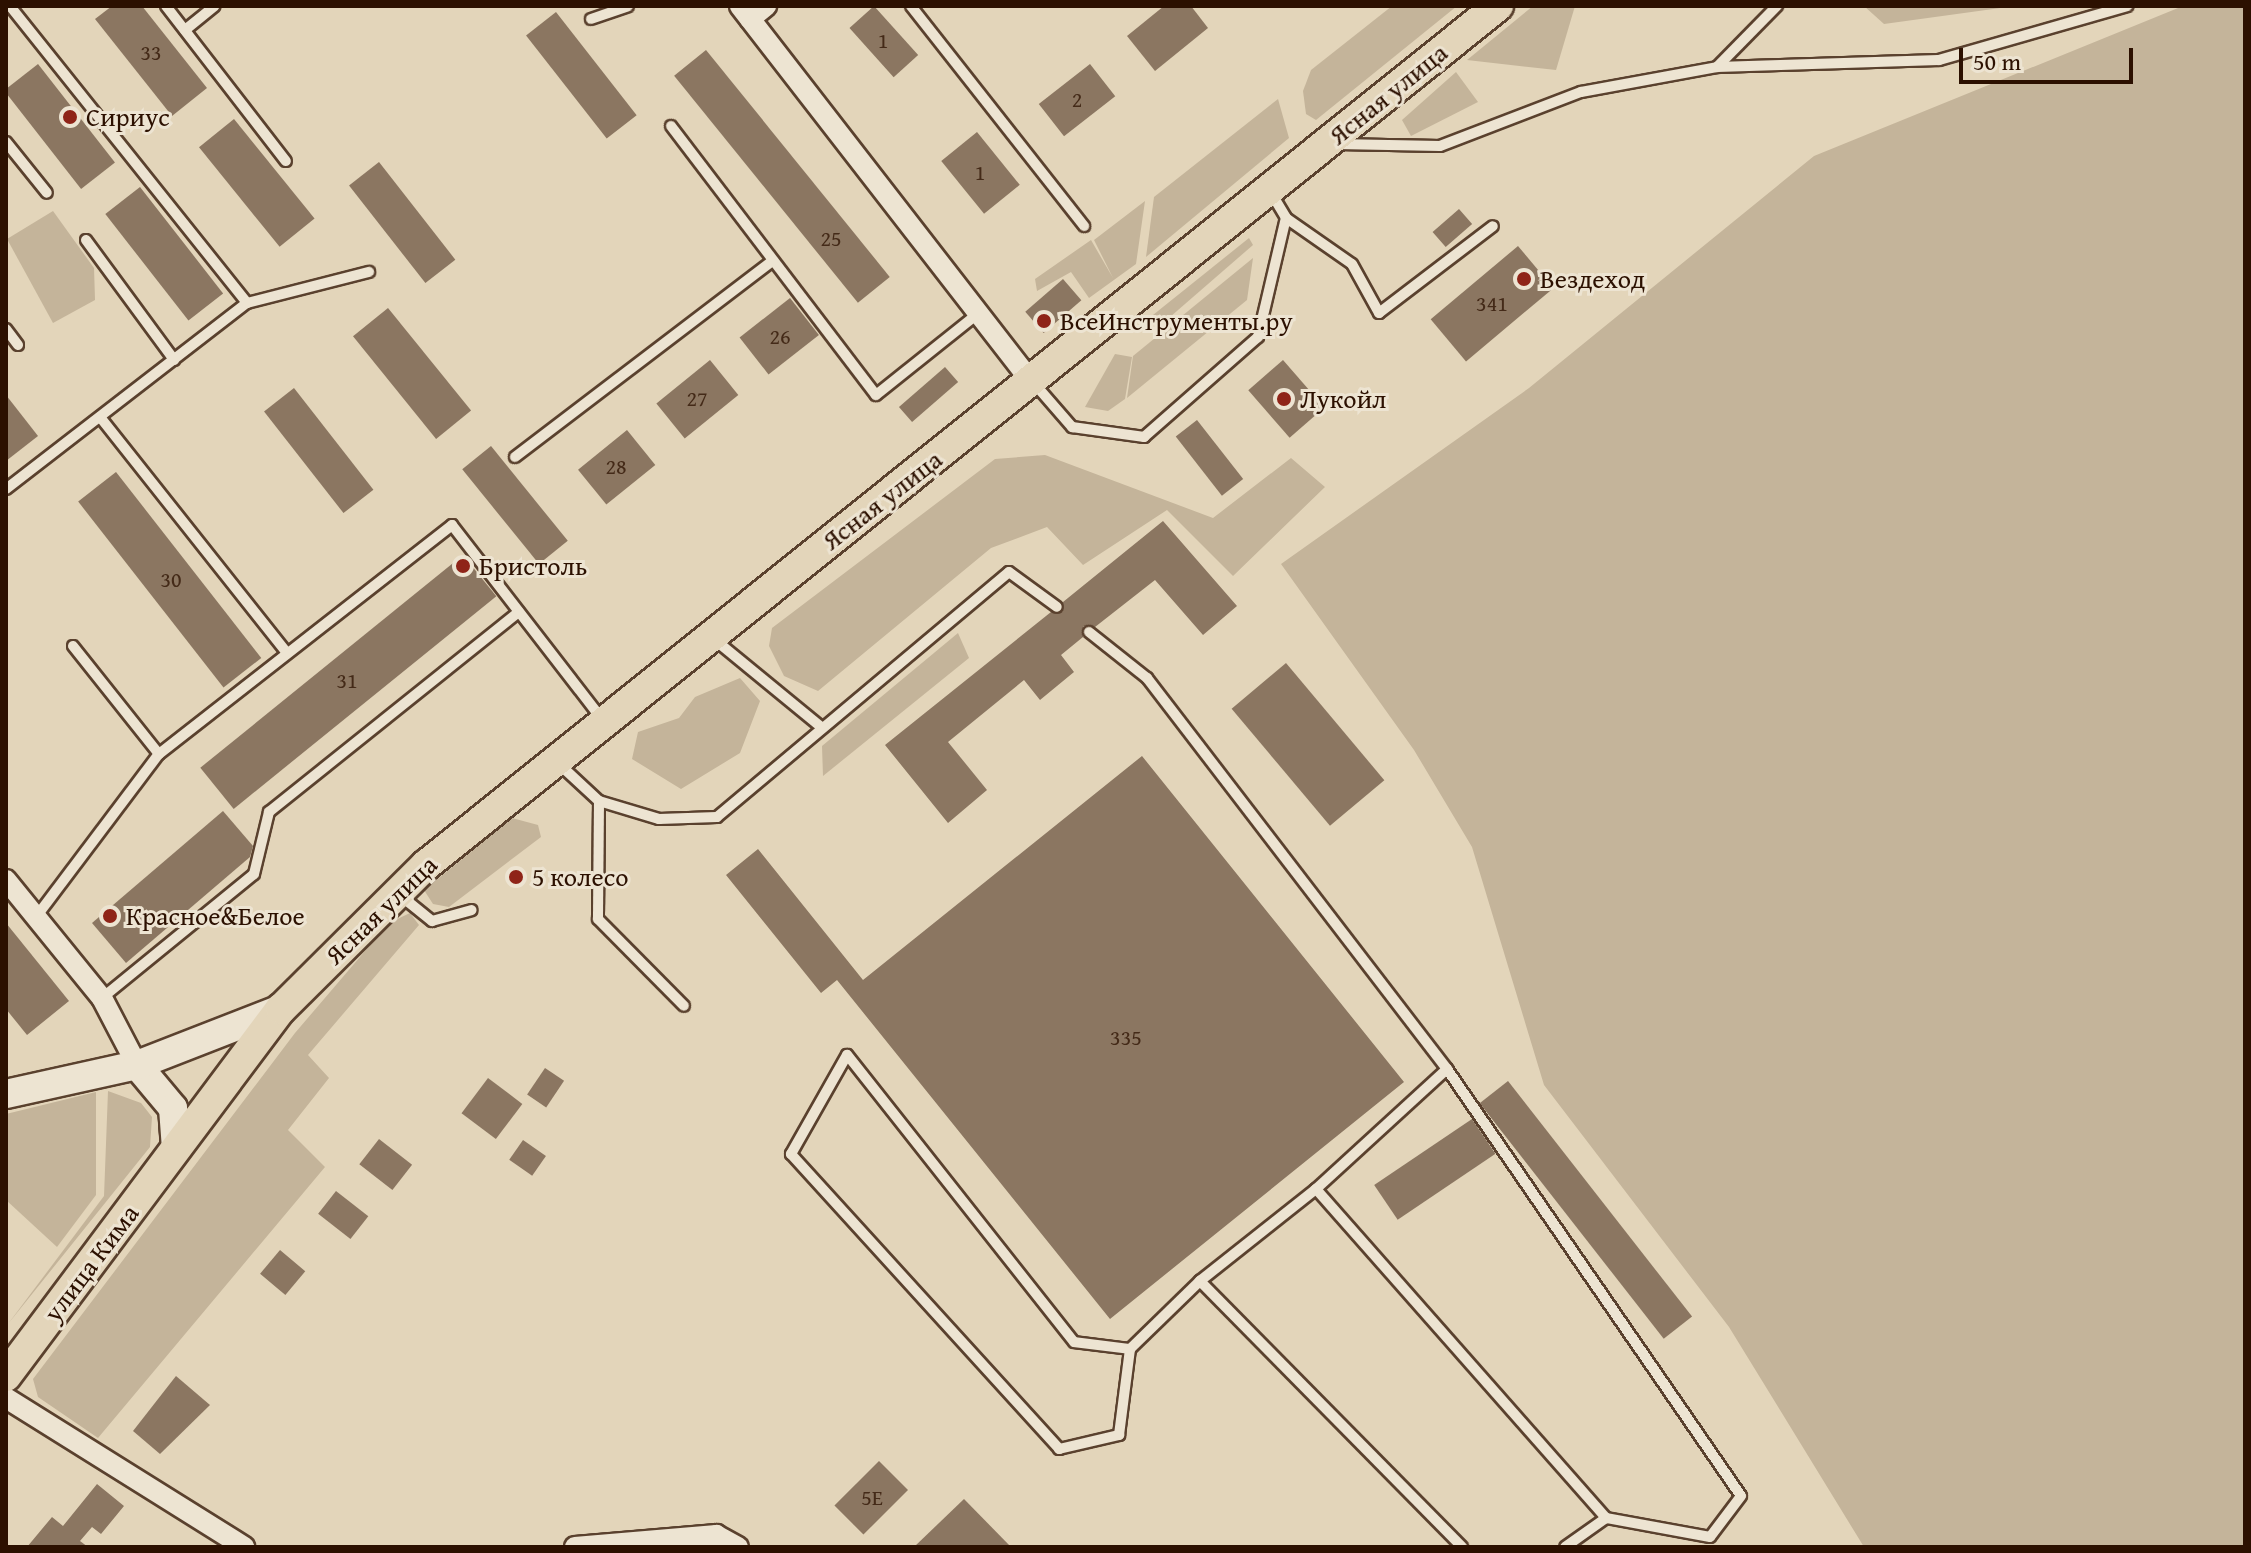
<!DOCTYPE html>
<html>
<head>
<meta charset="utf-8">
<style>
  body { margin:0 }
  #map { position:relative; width:2251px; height:1553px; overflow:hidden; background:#e3d5ba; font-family:"Gentium Book Plus",serif }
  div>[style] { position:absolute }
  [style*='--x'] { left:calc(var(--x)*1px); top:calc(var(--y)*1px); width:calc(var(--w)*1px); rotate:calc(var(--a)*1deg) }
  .green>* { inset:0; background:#c4b49a }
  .building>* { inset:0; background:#8b7661; transform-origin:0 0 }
  .roads { filter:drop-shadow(2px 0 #5a412e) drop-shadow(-2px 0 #5a412e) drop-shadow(0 2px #5a412e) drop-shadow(0 -2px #5a412e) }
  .service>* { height:10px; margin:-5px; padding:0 5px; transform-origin:5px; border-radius:5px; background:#ede4d2 }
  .minor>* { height:20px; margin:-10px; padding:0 10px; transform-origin:10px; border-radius:10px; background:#ede4d2 }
  .secondary>* { height:28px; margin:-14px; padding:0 14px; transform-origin:14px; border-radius:14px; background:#ede4d2 }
  .primary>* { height:30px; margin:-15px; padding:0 15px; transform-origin:15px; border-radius:15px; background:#e3d5ba }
  .dots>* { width:22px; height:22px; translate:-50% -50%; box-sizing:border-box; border:4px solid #ede4d2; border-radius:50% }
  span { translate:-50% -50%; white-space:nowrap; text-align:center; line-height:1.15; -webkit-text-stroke:6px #ede4d2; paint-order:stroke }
  .number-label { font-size:22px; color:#442a18 }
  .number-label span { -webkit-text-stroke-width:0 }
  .street-label { font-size:26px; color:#2c1000 }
  .poi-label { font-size:26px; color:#2c1000 }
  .left { translate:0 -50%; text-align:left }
  .frame { position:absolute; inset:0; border:8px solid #2c1000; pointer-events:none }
  .scale { position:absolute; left:1959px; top:48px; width:174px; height:36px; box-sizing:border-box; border:4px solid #2c1000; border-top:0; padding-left:10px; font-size:24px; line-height:28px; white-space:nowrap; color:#2c1000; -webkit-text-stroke:6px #ede4d2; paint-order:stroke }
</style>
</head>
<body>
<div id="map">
  <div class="green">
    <div style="clip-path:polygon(1392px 6px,1457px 6px,1316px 120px,1306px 114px,1303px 91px,1311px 70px)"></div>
    <div style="clip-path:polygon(1533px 6px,1575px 6px,1556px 70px,1467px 60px)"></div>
    <div style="clip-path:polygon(1864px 6px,2015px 6px,1884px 24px)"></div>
    <div style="clip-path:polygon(2183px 6px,2245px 6px,2245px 1547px,1864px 1547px,1729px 1327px,1544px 1085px,1472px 847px,1414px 750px,1281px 564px,1529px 388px,1814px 156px)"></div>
    <div style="clip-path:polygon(1456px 72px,1478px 102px,1411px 136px,1402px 120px)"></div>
    <div style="clip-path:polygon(1278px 99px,1289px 138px,1146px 257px,1154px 197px)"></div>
    <div style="clip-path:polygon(1145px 201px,1136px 264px,1089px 298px,1071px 272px,1037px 291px,1035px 279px,1091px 240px,1113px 278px,1094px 240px)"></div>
    <div style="clip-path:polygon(53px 211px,94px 268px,95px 300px,53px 323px,7px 239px)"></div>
    <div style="clip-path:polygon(1249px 238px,1253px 245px,1170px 317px,1153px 315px)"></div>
    <div style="clip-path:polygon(1253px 258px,1247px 300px,1127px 398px,1133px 356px)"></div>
    <div style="clip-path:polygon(1115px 354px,1132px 357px,1125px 399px,1108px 411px,1085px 407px)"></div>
    <div style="clip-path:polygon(1045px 455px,1213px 518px,1291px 458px,1325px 487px,1233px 576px,1167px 510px,1083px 565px,1047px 527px,991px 548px,818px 691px,784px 676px,769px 646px,772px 628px,995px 459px)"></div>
    <div style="clip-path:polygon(958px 633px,969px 658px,823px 776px,822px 746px)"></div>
    <div style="clip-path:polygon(740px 678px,760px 701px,740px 753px,681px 789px,632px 759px,638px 732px,679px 718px,695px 697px)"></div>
    <div style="clip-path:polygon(512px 818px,538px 825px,541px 837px,449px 907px,433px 904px,424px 890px)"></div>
    <div style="clip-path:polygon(410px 913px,419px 925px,308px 1055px,329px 1078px,288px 1130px,325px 1167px,98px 1438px,38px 1397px,33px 1379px,295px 1033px,389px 923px)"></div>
    <div style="clip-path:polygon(108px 1091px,141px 1103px,152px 1117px,150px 1147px,8px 1324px,104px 1196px)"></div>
    <div style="clip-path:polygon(96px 1092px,96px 1195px,57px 1247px,6px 1200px,6px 1114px)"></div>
  </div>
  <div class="building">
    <div style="clip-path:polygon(112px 6px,142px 6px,207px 88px,172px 116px,95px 19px)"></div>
    <div style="left:874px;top:6px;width:66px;height:33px;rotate:48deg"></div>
    <div style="clip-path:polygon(1164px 6px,1191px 6px,1208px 28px,1155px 71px,1127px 36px)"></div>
    <div style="left:556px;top:12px;width:131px;height:38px;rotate:52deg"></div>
    <div style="left:706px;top:50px;width:292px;height:41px;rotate:51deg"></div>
    <div style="left:38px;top:64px;width:125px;height:43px;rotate:52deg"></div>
    <div style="left:1090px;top:64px;width:41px;height:65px;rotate:52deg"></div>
    <div style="left:234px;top:119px;width:128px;height:45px;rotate:51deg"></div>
    <div style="left:977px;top:132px;width:68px;height:46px;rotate:51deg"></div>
    <div style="left:379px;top:162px;width:124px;height:38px;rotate:52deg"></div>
    <div style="left:140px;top:187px;width:135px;height:44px;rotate:52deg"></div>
    <div style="left:1459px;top:209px;width:20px;height:35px;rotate:49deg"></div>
    <div style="left:1518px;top:246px;width:55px;height:114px;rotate:50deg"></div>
    <div style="left:1063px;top:279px;width:28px;height:50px;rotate:49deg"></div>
    <div style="left:790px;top:298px;width:47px;height:64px;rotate:52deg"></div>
    <div style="left:388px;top:308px;width:132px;height:45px;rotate:51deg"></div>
    <div style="left:710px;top:360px;width:45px;height:69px;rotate:51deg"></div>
    <div style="left:1283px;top:360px;width:63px;height:46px;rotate:49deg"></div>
    <div style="left:945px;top:367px;width:20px;height:61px;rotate:49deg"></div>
    <div style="left:294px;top:388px;width:129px;height:38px;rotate:52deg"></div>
    <div style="clip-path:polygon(6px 395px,38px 436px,6px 461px)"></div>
    <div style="left:1197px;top:420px;width:75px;height:27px;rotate:52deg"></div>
    <div style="left:627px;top:430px;width:45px;height:63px;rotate:51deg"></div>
    <div style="left:491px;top:446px;width:122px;height:37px;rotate:51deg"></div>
    <div style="left:116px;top:472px;width:236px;height:48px;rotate:52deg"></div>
    <div style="clip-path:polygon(1163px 521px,1237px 606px,1203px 635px,1155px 580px,1095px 627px,1083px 626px,1083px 637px,1061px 655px,1074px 672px,1040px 700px,1024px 680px,948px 742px,987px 790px,948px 823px,885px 745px,1051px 612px,1063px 612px,1063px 602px)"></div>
    <div style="left:463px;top:555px;width:53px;height:338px;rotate:51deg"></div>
    <div style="left:1286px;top:663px;width:153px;height:71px;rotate:50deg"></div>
    <div style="clip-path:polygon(1142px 756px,1404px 1082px,1110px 1319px,837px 980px,821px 993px,726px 875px,758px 849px,863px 980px)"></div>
    <div style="clip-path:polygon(223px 811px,253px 846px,250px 857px,126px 963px,92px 923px)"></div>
    <div style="clip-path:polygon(6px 923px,69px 1001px,27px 1035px,6px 1009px)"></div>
    <div style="left:545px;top:1068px;width:23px;height:32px;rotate:34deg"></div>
    <div style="left:488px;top:1078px;width:43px;height:44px;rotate:37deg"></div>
    <div style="left:1508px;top:1081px;width:299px;height:36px;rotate:52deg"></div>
    <div style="left:1472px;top:1119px;width:42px;height:118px;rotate:56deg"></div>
    <div style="left:379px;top:1139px;width:42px;height:32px;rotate:38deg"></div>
    <div style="left:523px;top:1140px;width:28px;height:24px;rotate:35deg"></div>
    <div style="left:336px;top:1191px;width:41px;height:29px;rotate:38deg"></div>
    <div style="left:280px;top:1250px;width:33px;height:31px;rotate:40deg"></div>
    <div style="clip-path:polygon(176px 1376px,210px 1405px,160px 1454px,133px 1431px)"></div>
    <div style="left:879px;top:1461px;width:41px;height:63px;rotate:45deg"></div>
    <div style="clip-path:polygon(97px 1484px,124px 1506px,101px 1534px,92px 1527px,80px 1541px,88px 1547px,27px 1547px,52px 1517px,63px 1526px)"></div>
    <div style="clip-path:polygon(964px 1499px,1011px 1547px,914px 1547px)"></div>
  </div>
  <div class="roads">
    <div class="service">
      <div style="--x:10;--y:6;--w:380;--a:51.4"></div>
      <div style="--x:166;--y:6;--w:196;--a:52.3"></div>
      <div style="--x:911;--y:6;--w:280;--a:51.8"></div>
      <div style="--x:591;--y:19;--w:39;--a:-19"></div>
      <div style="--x:185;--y:30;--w:38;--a:-39"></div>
      <div style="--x:1717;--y:67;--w:86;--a:-45.5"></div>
      <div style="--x:671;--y:126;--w:338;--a:52.7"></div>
      <div style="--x:876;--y:395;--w:133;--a:-38.6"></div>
      <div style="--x:6;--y:142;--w:65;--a:51.2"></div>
      <div style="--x:1337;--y:144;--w:103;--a:1.1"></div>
      <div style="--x:1440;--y:146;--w:151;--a:-21"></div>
      <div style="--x:1581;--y:92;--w:138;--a:-10.4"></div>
      <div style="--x:1717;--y:67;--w:222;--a:-1.8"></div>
      <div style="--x:1939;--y:60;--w:196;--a:-16"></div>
      <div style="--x:1270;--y:191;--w:31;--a:59"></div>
      <div style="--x:1286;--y:218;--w:80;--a:34.9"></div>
      <div style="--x:1352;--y:264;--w:56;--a:61.1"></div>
      <div style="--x:1379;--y:313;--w:143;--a:-37.3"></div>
      <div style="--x:86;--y:240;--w:149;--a:53.7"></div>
      <div style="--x:6;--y:329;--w:20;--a:53"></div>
      <div style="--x:1033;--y:382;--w:60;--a:49.1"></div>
      <div style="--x:1072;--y:427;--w:73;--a:7.9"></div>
      <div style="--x:1144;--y:437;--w:152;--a:-41.3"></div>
      <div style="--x:1258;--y:337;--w:122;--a:-76.8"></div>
      <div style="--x:100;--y:417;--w:301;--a:51.6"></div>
      <div style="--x:515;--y:457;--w:323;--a:-37.3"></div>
      <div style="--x:6;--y:489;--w:304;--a:-37.7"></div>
      <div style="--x:247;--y:303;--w:126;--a:-14.3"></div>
      <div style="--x:1089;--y:632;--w:74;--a:38.4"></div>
      <div style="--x:1147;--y:678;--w:493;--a:52.5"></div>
      <div style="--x:1447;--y:1069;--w:518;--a:55.45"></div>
      <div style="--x:1741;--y:1496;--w:51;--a:127.1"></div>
      <div style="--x:1710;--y:1537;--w:106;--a:-169.6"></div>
      <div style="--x:1606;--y:1518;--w:50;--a:144.7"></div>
      <div style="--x:714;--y:639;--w:139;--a:39.4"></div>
      <div style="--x:73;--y:646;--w:138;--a:51.5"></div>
      <div style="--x:159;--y:754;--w:372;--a:-38"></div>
      <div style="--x:452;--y:525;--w:245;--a:52.3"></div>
      <div style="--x:558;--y:763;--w:56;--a:42.8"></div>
      <div style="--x:599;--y:801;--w:63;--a:16.7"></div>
      <div style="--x:659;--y:819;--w:58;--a:-2"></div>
      <div style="--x:717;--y:817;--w:381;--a:-40"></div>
      <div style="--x:1009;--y:572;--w:59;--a:36.1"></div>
      <div style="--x:599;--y:801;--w:118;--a:90.5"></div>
      <div style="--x:598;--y:919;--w:122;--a:45.3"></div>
      <div style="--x:401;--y:896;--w:40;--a:39"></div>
      <div style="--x:432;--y:921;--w:41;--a:-15.4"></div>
      <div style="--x:36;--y:917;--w:204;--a:-53"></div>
      <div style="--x:102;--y:998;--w:196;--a:-39.2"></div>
      <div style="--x:254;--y:874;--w:64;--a:-76.4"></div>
      <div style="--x:269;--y:812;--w:320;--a:-38.7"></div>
      <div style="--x:1447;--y:1069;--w:178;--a:137.5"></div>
      <div style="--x:1316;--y:1189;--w:439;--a:48.6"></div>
      <div style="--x:1316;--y:1189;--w:148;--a:141.6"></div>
      <div style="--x:1200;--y:1281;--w:373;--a:45.4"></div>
      <div style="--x:1130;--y:1349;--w:56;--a:-172.9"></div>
      <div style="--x:1074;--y:1342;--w:366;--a:-128.3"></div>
      <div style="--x:847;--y:1055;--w:114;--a:119.5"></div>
      <div style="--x:791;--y:1154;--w:399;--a:47.7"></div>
      <div style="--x:1059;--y:1449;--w:62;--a:-13.1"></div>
      <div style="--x:1119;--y:1435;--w:87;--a:-82.7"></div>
      <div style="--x:1130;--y:1349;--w:98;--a:-44.2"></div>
    </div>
    <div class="minor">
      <div style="--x:740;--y:6;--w:475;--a:52.2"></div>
      <div style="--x:750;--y:19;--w:21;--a:-39"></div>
      <div style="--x:6;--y:880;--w:152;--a:50.9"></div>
      <div style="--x:102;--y:998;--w:76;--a:62.4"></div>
      <div style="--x:6;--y:1398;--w:281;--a:32"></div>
      <div style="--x:575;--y:1547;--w:142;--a:-4.9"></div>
      <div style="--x:716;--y:1535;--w:25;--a:29"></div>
    </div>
    <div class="secondary">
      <div style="--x:137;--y:1065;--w:56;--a:50.1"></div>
      <div style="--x:173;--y:1108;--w:41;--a:85.8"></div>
      <div style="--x:6;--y:1094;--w:134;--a:-12.5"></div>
      <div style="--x:137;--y:1065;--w:155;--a:-21.3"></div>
    </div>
    <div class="primary">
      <div style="--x:6;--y:1376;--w:459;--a:-53.2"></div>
      <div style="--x:281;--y:1009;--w:204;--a:-44.8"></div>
      <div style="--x:426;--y:865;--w:1374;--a:-38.71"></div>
    </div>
  </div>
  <div class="dots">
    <div style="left:70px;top:117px;background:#8f2418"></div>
    <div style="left:1524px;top:279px;background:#8f2418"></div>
    <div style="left:1044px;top:321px;background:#8f2418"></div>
    <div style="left:1284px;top:399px;background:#8f2418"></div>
    <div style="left:463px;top:566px;background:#8f2418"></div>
    <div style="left:516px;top:877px;background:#8f2418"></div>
    <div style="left:110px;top:916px;background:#8f2418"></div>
  </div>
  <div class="number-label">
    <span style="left:883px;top:41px">1</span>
    <span style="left:151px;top:53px">33</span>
    <span style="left:1077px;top:100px">2</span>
    <span style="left:980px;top:173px">1</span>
    <span style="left:831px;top:239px">25</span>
    <span style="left:1492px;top:304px">341</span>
    <span style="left:780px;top:337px">26</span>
    <span style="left:697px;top:399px">27</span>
    <span style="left:616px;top:467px">28</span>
    <span style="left:171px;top:580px">30</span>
    <span style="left:347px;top:681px">31</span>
    <span style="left:1126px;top:1038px">335</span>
    <span style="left:872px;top:1498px">5Е</span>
  </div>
  <div class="street-label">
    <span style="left:1388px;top:94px;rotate:-39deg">Ясная улица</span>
    <span style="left:882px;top:500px;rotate:-38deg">Ясная улица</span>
    <span style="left:381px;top:910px;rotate:-44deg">Ясная улица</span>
    <span style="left:91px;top:1263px;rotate:-53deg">улица Кима</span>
  </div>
  <div class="poi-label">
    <span class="left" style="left:86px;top:117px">Сириус</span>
    <span class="left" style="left:1540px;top:279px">Вездеход</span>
    <span class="left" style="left:1060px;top:321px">ВсеИнструменты.ру</span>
    <span class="left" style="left:1300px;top:399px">Лукойл</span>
    <span class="left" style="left:479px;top:566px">Бристоль</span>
    <span class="left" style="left:532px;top:877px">5 колесо</span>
    <span class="left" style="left:126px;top:916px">Красное&amp;Белое</span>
  </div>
  <div class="frame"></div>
  <div class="scale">50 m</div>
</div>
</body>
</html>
